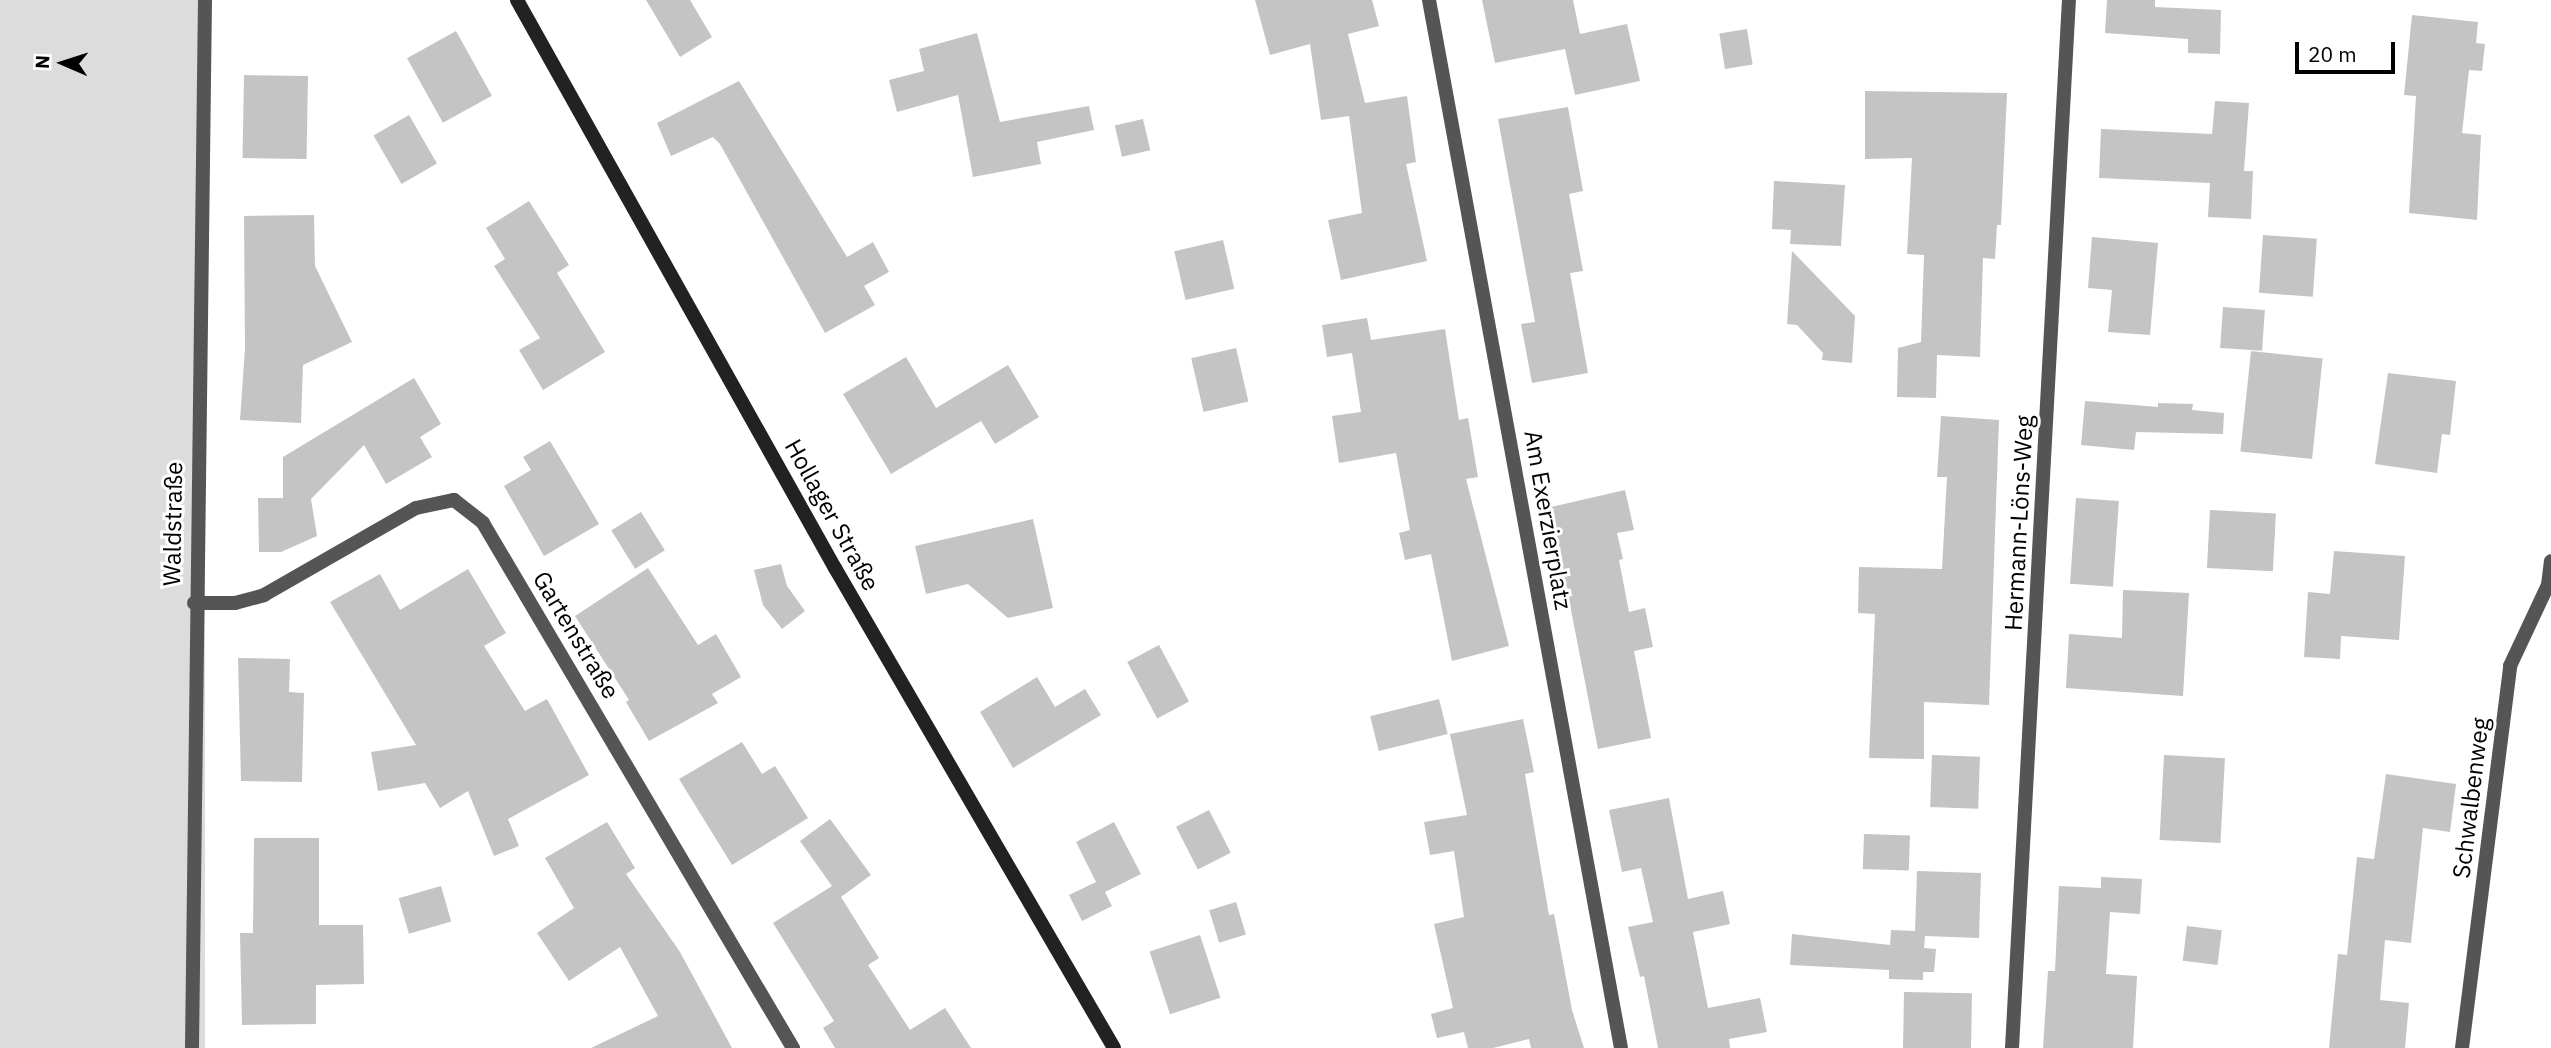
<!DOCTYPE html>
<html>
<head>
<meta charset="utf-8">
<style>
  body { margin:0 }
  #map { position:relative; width:2551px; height:1048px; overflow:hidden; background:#fff; font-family:"IBM Plex Sans",sans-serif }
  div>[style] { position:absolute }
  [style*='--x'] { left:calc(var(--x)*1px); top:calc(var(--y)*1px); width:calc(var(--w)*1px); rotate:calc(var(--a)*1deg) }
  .green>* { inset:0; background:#dcdcdc; transform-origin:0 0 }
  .building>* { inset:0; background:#c4c4c4; transform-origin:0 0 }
  .street>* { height:14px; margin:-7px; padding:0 7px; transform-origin:7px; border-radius:7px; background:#555 }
  .secondary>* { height:14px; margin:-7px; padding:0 7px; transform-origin:7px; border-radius:7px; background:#222 }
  span { translate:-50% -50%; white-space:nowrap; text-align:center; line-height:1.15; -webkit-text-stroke:6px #fff; paint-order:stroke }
  .street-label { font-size:24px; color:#000 }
  .north { position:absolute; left:28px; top:28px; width:70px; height:70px; -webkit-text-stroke:5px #fff; paint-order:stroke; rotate:273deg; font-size:19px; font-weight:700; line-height:28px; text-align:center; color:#000 }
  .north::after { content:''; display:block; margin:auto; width:24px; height:32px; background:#000; clip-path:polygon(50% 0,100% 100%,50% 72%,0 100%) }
  .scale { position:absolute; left:2295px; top:42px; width:100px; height:32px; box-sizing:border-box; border:4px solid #000; border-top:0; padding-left:9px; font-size:21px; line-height:24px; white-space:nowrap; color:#000; -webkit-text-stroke:5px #fff; paint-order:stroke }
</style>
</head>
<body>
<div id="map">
  <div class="green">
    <div style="left:0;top:0;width:205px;height:1048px"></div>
  </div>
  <div class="building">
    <div style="clip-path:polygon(646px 0,690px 0,712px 37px,680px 57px)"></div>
    <div style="clip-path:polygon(1255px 0,1372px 0,1379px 26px,1348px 34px,1365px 103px,1407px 96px,1416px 162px,1406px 164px,1427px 261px,1341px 280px,1328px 220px,1362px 213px,1349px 116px,1321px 120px,1310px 44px,1270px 55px)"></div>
    <div style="clip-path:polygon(1482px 0,1573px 0,1580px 34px,1627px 24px,1640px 81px,1575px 95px,1565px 49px,1495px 63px)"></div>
    <div style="clip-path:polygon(2107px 0,2155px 0,2155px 7px,2221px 10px,2220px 54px,2188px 53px,2188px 39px,2105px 33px)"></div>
    <div style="clip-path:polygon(2412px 15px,2478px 22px,2476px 43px,2485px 44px,2482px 71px,2469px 70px,2462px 133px,2481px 135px,2477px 220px,2409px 213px,2416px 96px,2404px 95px)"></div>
    <div style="left:1747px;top:29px;width:36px;height:28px;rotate:81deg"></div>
    <div style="left:456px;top:31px;width:74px;height:56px;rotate:61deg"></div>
    <div style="clip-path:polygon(977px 33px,1000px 122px,1089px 106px,1094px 130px,1037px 142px,1041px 164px,973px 177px,958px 95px,897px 112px,889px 80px,924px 71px,919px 49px)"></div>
    <div style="left:244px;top:75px;width:64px;height:83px;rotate:1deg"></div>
    <div style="clip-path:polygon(739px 81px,847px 257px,873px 242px,889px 272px,864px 286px,875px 305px,825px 333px,720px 144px,713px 137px,671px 156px,657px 123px)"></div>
    <div style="clip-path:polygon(1865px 91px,2007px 93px,2001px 225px,1997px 225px,1995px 259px,1983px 258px,1980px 357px,1937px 355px,1936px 398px,1897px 397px,1898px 348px,1921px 342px,1924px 255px,1907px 254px,1912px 158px,1865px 159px)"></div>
    <div style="clip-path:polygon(2215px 101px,2249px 103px,2244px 171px,2253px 171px,2251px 219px,2208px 217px,2210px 183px,2099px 178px,2101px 129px,2212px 134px)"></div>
    <div style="clip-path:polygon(1568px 107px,1583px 191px,1569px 194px,1583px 271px,1570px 273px,1588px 373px,1532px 383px,1521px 324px,1535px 322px,1498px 119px)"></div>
    <div style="left:409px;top:115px;width:56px;height:41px;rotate:60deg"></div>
    <div style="left:1143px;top:119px;width:32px;height:29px;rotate:77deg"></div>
    <div style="clip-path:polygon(1774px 181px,1845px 185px,1841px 246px,1790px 244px,1791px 230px,1772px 229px)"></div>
    <div style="clip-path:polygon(529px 201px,569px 265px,557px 273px,605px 352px,543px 390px,519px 350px,540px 338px,494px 266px,505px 259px,486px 228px)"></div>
    <div style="clip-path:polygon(314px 215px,315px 266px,352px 342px,303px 365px,301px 423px,240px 420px,245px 348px,244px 216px)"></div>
    <div style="left:2263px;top:235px;width:54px;height:58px;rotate:4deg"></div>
    <div style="clip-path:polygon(2092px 237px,2158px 243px,2150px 335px,2108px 332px,2112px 290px,2088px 288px)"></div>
    <div style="left:1223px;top:240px;width:50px;height:50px;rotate:77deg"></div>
    <div style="clip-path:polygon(1792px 251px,1855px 316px,1852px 363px,1822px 360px,1823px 353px,1797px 325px,1787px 324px)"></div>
    <div style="left:2223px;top:307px;width:42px;height:41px;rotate:4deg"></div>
    <div style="clip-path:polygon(1367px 318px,1371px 340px,1445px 329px,1459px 420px,1468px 418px,1478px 477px,1466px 479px,1509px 646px,1452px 661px,1431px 554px,1405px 560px,1399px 533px,1410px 530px,1396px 453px,1339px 463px,1332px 416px,1361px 412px,1352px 353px,1327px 357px,1322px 325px)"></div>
    <div style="left:1236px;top:348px;width:55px;height:46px;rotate:77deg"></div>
    <div style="left:2251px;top:351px;width:72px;height:101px;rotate:6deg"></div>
    <div style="clip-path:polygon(906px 357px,936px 408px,1008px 365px,1039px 417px,995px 444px,981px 421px,891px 474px,843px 394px)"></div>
    <div style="clip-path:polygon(2388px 373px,2456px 381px,2450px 435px,2442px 434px,2437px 473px,2375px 464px)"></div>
    <div style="clip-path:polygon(414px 378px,441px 424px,420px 437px,432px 457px,386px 484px,364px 445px,311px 499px,317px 536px,281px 552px,259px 552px,258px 498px,283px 498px,283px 457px)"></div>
    <div style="clip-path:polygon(2085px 401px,2158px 407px,2158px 403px,2193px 404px,2192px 410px,2224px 413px,2223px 434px,2136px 432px,2134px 450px,2081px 445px)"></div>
    <div style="clip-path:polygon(1941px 416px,1999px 420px,1989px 705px,1924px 702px,1924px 759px,1869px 758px,1875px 614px,1858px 613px,1859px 567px,1942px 569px,1947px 477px,1937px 477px)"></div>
    <div style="clip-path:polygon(550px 441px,599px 524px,544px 556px,504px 486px,531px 470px,523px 457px)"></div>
    <div style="clip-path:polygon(1625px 490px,1634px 530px,1617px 533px,1623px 559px,1619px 560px,1629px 612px,1645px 608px,1653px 647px,1634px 651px,1651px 738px,1598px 749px,1551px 507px)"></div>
    <div style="left:2076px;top:498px;width:43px;height:86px;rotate:4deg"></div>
    <div style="left:2210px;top:510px;width:66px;height:58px;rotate:3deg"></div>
    <div style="left:641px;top:512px;width:45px;height:35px;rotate:58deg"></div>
    <div style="clip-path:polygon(1033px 519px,1053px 608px,1008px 618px,968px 584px,926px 594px,915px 546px)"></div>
    <div style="clip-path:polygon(2334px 551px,2405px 556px,2399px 640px,2341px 636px,2340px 659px,2304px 657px,2308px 592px,2330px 594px)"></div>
    <div style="clip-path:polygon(781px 564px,787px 586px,805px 611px,782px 629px,763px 605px,754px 570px)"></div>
    <div style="clip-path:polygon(648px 568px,698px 645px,716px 634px,741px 677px,712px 694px,718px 703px,649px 741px,626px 702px,629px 700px,575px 616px)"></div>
    <div style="clip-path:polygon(468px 569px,506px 633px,484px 646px,525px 711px,547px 699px,589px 775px,508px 819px,519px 846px,494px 856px,468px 791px,440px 808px,425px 783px,378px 791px,371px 752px,416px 745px,330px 602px,380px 574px,400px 610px)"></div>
    <div style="clip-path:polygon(2123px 590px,2189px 593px,2183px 696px,2066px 688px,2069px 634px,2122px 638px)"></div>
    <div style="left:1159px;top:645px;width:64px;height:36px;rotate:62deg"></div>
    <div style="clip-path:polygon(238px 658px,290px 659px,289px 692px,304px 693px,302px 782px,241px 781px)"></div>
    <div style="clip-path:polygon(1037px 677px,1055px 707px,1085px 689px,1101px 715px,1013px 768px,980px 712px)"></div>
    <div style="left:1439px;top:699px;width:36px;height:71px;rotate:76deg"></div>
    <div style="clip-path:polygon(1523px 719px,1534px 772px,1525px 774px,1549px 915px,1554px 914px,1572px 1010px,1584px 1048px,1531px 1048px,1529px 1039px,1493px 1048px,1468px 1048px,1464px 1032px,1437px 1038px,1431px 1014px,1453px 1008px,1434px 924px,1464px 917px,1454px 851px,1430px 855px,1424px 822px,1467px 815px,1450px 734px)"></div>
    <div style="clip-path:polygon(742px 742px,762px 774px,775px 766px,808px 818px,732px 865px,679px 779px)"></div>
    <div style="left:1932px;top:755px;width:48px;height:52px;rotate:2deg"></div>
    <div style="left:2164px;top:755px;width:61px;height:85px;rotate:3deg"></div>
    <div style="clip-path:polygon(2386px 774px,2456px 784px,2450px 832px,2423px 828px,2411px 943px,2385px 940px,2380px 1000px,2409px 1003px,2405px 1048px,2329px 1048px,2338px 954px,2347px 955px,2357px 857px,2374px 859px)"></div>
    <div style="clip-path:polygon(1669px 798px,1688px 899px,1723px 891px,1730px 924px,1693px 932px,1708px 1008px,1760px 998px,1767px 1032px,1729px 1039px,1730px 1048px,1658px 1048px,1644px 976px,1640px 977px,1628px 927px,1653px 922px,1641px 868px,1622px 872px,1609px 810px)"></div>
    <div style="left:1209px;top:810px;width:48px;height:37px;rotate:63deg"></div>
    <div style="clip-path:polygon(830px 819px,871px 875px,841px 897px,879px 958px,868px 965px,910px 1030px,945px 1008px,971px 1048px,835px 1048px,823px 1028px,834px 1021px,773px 923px,832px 886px,800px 841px)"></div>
    <div style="clip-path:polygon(607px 822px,635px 868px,626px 874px,680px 952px,732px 1048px,591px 1048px,658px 1016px,620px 947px,569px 981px,537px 933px,574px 908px,545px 858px)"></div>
    <div style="clip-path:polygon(1114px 822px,1141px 874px,1105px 892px,1112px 906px,1082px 921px,1069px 895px,1096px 882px,1076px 842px)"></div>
    <div style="left:1864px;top:834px;width:46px;height:35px;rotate:2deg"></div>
    <div style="clip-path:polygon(254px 838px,319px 838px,319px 925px,363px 925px,364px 984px,316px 985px,316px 1024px,242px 1025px,240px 933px,253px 933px)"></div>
    <div style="clip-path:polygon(1917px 871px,1981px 873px,1979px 938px,1925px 936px,1924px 948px,1936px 949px,1934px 972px,1923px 972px,1923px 980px,1889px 979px,1889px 970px,1790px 965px,1792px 934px,1890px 945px,1891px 930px,1915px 931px)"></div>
    <div style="clip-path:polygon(2101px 877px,2142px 879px,2140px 914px,2110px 912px,2106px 974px,2137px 976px,2133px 1048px,2043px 1048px,2048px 971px,2055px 971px,2059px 886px,2101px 888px)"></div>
    <div style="left:441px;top:886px;width:37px;height:44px;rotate:74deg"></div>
    <div style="left:1236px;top:902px;width:34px;height:28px;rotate:73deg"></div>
    <div style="left:2187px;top:926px;width:35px;height:35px;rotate:7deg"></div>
    <div style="left:1200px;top:935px;width:66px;height:53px;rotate:72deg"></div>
    <div style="left:1904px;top:992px;width:68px;height:56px;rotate:1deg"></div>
  </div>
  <div class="street">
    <div style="--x:1429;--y:0;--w:1065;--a:79.62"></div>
    <div style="--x:194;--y:603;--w:41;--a:0"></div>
    <div style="--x:235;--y:603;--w:30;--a:-15"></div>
    <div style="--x:264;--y:595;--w:175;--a:-29.8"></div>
    <div style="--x:416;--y:508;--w:39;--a:-12"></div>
    <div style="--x:454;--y:500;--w:37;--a:38"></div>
    <div style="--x:483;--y:523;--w:610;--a:59.44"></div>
    <div style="--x:192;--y:1048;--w:1048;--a:-89.29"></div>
    <div style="--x:2012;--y:1048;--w:1050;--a:-86.89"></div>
    <div style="--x:2462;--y:1048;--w:385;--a:-82.8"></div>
    <div style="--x:2510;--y:666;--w:89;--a:-64.9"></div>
    <div style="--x:2548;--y:585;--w:24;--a:-83"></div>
  </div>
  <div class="secondary">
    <div style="--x:517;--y:0;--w:651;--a:60.76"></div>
    <div style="--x:835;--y:568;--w:555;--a:59.83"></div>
  </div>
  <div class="street-label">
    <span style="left:832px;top:515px;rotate:61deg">Hollager Straße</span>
    <span style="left:1548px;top:520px;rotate:80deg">Am Exerzierplatz</span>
    <span style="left:2019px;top:523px;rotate:-87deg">Hermann-Löns-Weg</span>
    <span style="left:173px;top:524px;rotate:-89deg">Waldstraße</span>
    <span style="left:576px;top:635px;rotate:59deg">Gartenstraße</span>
    <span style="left:2471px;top:798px;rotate:-83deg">Schwalbenweg</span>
  </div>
  <div class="north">N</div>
  <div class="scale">20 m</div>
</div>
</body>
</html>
